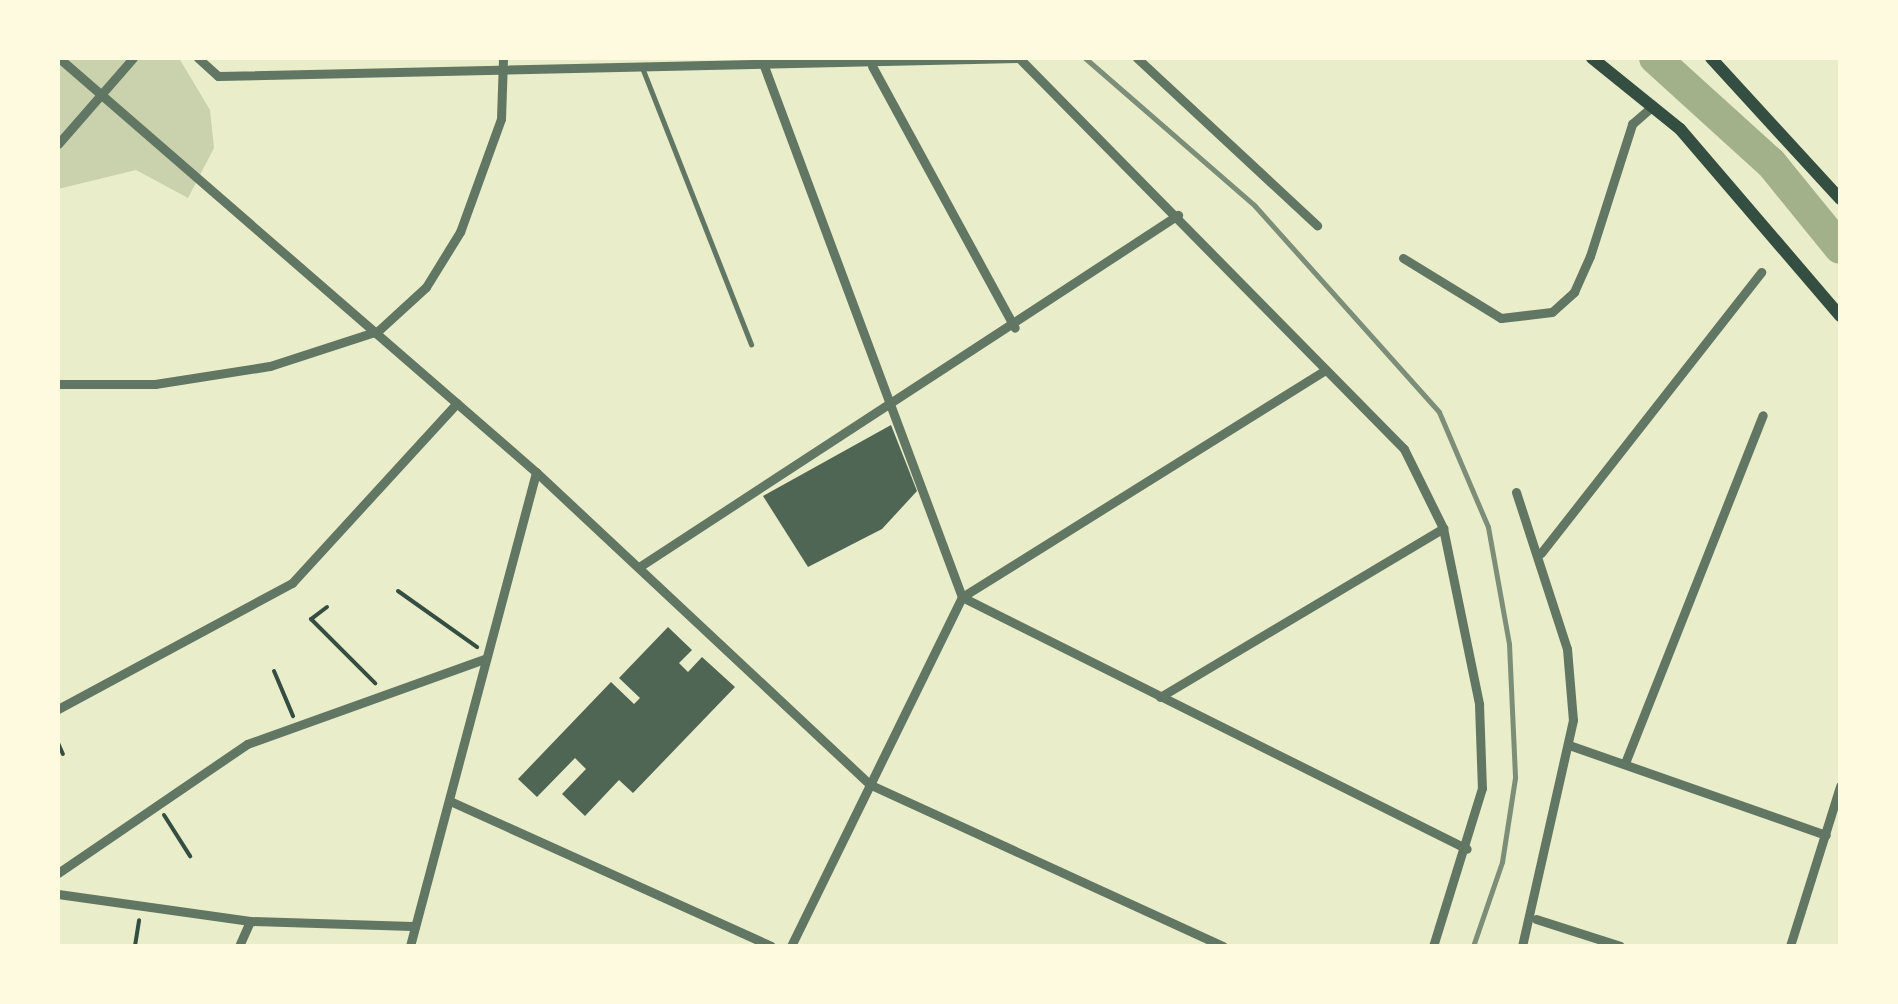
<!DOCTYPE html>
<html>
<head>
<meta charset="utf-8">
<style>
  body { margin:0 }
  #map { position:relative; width:1898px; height:1004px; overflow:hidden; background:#e9edc9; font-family:"DejaVu Sans",sans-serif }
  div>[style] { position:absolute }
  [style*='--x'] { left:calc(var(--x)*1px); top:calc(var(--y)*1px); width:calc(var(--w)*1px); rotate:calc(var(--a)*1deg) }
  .green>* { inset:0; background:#cad2ad }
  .river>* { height:32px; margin:-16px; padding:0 16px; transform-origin:16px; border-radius:16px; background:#a3b18a }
  .building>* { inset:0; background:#4f6655 }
  .path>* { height:4px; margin:-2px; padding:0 2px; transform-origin:2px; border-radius:2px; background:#344e41 }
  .service>* { height:5px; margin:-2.5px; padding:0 2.5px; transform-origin:2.5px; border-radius:2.5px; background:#617663 }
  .minor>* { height:9px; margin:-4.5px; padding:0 4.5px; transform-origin:4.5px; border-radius:4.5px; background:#617663 }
  .secondary>* { height:12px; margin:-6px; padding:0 6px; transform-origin:6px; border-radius:6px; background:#344e41 }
  .rail>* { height:5px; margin:-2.5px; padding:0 2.5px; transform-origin:2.5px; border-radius:2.5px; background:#7c8e77 }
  span { translate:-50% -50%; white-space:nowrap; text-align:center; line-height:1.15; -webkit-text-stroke:8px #fefae0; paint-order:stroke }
  .frame { position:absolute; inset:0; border:60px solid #fefae0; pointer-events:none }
</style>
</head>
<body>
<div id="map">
  <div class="green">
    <div style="clip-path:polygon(58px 58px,179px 58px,210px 110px,214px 148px,188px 198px,136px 170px,58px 189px)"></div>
  </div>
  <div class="river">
    <div style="--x:1655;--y:58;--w:156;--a:42.2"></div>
    <div style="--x:1771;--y:163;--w:109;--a:50.9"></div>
  </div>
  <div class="building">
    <div style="clip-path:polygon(891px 425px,917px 491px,882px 529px,808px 567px,763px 496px)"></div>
    <div style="clip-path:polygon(668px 627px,692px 650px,679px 663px,688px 672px,702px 657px,735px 687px,633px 793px,619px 780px,585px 816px,562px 794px,586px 769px,575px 758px,537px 797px,518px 779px,611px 682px,634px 704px,640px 698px,619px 678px)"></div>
  </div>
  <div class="path">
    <div style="--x:398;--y:591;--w:97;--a:35.3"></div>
    <div style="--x:327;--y:607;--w:20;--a:143"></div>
    <div style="--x:311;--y:619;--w:91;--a:45"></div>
    <div style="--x:274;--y:671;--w:49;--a:67.1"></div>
    <div style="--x:58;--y:743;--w:12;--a:66"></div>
    <div style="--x:164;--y:815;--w:49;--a:57.6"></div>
    <div style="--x:135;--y:946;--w:26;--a:-81"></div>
  </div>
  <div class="service">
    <div style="--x:643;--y:70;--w:295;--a:68.5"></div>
  </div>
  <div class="minor">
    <div style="--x:59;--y:58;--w:632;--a:40.96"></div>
    <div style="--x:536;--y:472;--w:458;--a:43.1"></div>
    <div style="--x:871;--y:785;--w:387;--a:24.6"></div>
    <div style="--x:198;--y:58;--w:27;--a:42"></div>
    <div style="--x:218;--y:76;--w:802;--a:-1.29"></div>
    <div style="--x:761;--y:58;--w:575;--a:69.55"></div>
    <div style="--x:962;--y:597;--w:389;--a:116.1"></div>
    <div style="--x:1019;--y:58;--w:549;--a:45.44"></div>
    <div style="--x:1404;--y:449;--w:88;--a:63.7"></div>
    <div style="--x:1443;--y:528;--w:180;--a:78.4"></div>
    <div style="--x:1479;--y:704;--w:84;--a:88"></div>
    <div style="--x:1482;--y:788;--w:165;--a:107.2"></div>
    <div style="--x:1137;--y:58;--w:246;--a:42.9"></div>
    <div style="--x:872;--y:66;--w:298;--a:61.4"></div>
    <div style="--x:58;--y:144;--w:114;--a:-48.9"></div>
    <div style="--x:1403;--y:258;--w:115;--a:31.5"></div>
    <div style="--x:1501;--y:318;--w:51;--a:-6.7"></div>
    <div style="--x:1552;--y:312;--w:30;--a:-42"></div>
    <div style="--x:1574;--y:292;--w:39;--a:-66"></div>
    <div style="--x:1590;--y:256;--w:139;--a:-72.3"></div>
    <div style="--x:1632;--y:124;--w:28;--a:-41"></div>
    <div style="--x:58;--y:384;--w:97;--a:0"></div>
    <div style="--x:155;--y:384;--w:116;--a:-8.9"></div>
    <div style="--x:270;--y:366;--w:114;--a:-18"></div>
    <div style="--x:378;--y:331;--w:65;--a:-42.5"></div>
    <div style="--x:426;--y:287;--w:65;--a:-58.3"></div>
    <div style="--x:460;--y:232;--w:120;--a:-70.1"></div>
    <div style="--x:501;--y:119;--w:61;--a:-88.1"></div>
    <div style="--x:1516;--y:492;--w:165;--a:72"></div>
    <div style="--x:1567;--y:649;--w:71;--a:85.2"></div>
    <div style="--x:1573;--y:720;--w:232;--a:102.7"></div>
    <div style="--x:1541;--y:553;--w:357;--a:-51.9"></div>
    <div style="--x:639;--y:567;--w:644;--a:-33.15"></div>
    <div style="--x:962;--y:597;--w:564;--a:26.52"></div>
    <div style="--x:962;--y:597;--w:428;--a:-32"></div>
    <div style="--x:1160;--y:697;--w:330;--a:-30.8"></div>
    <div style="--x:58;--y:709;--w:266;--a:-28.3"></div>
    <div style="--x:292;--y:583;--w:244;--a:-47.5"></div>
    <div style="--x:1569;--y:745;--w:272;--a:19.3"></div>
    <div style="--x:1625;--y:763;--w:374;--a:-68.4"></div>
    <div style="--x:450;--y:801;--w:352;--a:24.3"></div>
    <div style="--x:58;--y:873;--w:229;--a:-34.3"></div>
    <div style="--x:247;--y:744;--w:252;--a:-19.7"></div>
    <div style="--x:58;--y:894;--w:194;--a:8"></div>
    <div style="--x:250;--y:921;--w:162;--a:1.8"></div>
    <div style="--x:1536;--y:919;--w:88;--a:17.8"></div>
    <div style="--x:239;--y:946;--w:27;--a:-66"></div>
    <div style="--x:410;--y:946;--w:490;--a:-75.1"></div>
    <div style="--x:1790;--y:946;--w:168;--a:-72.6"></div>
  </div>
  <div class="secondary">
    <div style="--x:1592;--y:58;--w:113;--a:38.9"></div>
    <div style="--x:1680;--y:129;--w:246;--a:49.4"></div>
    <div style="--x:1711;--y:58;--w:191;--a:47.5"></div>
  </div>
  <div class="rail">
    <div style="--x:1085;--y:58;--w:225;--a:41"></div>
    <div style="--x:1255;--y:206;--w:276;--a:48.2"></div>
    <div style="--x:1439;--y:412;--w:125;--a:66.9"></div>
    <div style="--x:1488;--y:527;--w:119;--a:79.8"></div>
    <div style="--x:1509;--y:644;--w:134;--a:87.4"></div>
    <div style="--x:1515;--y:778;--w:85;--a:98.8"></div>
    <div style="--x:1502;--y:862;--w:89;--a:109"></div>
  </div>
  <div class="frame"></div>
</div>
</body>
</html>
